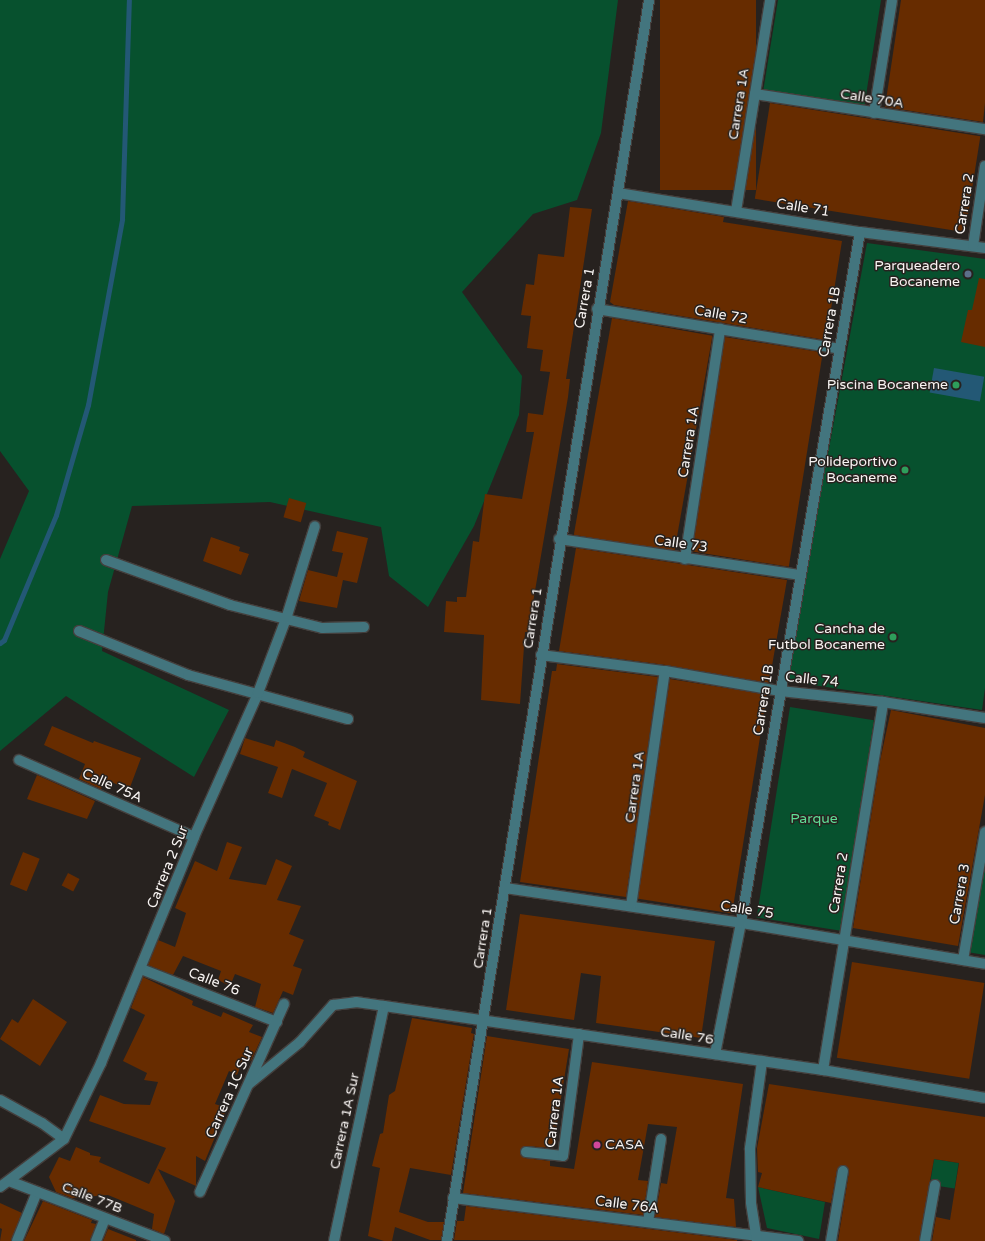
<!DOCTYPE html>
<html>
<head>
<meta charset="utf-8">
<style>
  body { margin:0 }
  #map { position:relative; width:985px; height:1241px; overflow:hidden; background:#27221f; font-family:"Varela Round",sans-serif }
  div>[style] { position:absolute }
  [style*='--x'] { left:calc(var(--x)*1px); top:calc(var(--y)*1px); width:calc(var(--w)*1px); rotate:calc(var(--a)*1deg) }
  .green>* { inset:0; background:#07512e; transform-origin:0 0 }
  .water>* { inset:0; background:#235875; transform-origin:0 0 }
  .stream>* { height:5px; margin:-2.5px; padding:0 2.5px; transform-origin:2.5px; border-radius:2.5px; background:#235875 }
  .building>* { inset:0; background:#672c00; transform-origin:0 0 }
  .roads { filter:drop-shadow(1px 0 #443f3d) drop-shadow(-1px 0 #443f3d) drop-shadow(0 1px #443f3d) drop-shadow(0 -1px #443f3d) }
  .pedestrian>* { height:10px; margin:-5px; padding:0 5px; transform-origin:5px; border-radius:5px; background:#43757e }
  .minor>* { height:10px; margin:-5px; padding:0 5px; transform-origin:5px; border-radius:5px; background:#43757e }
  .tertiary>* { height:10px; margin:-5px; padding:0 5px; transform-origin:5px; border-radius:5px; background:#43757e }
  .dots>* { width:11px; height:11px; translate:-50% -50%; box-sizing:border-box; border:2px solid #27221f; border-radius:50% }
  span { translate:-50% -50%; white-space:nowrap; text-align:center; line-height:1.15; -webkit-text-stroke:3px #27221f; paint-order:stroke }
  .street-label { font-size:14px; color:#f8f4f2 }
  .poi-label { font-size:14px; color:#f8f4f2 }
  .right { translate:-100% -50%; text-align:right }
  .left { translate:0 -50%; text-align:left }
  .park-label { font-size:14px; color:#5fde96 }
</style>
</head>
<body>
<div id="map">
  <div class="green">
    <div style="clip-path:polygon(0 0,618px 0,601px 133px,577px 200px,533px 214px,462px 292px,522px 376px,519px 415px,474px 526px,428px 607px,389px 576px,381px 527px,270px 502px,132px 506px,108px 592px,102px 651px,229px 710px,194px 777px,66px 696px,0 751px,0 559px,29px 491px,0 451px)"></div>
    <div style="clip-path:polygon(778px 0,881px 0,864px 108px,763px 92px)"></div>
    <div style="clip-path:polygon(867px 243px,985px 259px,985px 688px,982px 710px,786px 681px)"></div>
    <div style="left:790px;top:707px;width:85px;height:213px;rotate:9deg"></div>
    <div style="clip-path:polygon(985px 850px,985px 955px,967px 952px)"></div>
    <div style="left:934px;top:1159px;width:25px;height:26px;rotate:9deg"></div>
    <div style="clip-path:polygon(758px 1187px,825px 1202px,819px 1239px,767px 1228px)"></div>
  </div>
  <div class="water">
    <div style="left:934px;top:368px;width:51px;height:25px;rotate:10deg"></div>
  </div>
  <div class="stream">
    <div style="--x:0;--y:643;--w:5;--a:-37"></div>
    <div style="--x:4;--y:640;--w:135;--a:-67.4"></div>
    <div style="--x:56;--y:515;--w:115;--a:-73.8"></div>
    <div style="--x:88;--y:405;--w:189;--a:-79.6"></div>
    <div style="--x:122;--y:219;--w:219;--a:-88.2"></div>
  </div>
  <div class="building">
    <div style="left:660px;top:0;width:96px;height:190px"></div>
    <div style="clip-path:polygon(901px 0,985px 0,985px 103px,983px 122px,885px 107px)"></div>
    <div style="left:770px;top:103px;width:213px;height:97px;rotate:9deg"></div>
    <div style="clip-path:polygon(628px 201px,724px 217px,723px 222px,842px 241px,826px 340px,614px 305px,610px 302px)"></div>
    <div style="clip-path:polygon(570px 207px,592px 209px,566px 379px,570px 379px,568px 397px,528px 632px,525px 632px,520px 704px,481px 700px,484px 635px,444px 632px,446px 601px,457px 602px,457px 597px,466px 597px,473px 541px,479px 542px,485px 494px,522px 499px,534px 432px,526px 432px,528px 413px,543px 415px,550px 372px,540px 371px,543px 350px,527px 348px,531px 316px,521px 315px,526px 284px,534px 285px,538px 254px,564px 257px)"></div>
    <div style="clip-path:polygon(979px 278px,985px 279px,985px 347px,961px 342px,968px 310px,972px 310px)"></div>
    <div style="left:612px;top:318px;width:102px;height:220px;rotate:10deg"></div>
    <div style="left:725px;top:337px;width:99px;height:217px;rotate:9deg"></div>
    <div style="left:289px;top:498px;width:18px;height:20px;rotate:16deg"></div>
    <div style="clip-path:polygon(337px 531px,368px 538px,357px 583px,343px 580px,337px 608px,299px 601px,308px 570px,337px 577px,343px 553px,332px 551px)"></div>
    <div style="clip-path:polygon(211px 537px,240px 547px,239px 551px,249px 554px,241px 575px,203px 561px)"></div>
    <div style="clip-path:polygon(576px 548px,787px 580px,769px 683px,666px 665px,559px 651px)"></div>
    <div style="clip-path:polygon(557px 664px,658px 677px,626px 897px,520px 882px,552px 671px,556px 671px)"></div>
    <div style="left:670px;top:679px;width:98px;height:222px;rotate:9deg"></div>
    <div style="clip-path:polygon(891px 710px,985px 728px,985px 795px,958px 946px,853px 928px,880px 761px)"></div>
    <div style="clip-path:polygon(52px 726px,93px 743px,94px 741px,141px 758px,129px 790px,105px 779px,101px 789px,79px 779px,85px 764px,44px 745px)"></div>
    <div style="clip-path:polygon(245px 738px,274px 747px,276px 740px,295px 747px,305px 752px,303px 757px,357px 781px,340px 830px,328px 825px,329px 822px,314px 816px,327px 783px,292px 769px,282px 798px,268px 793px,278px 767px,240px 754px)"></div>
    <div style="clip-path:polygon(37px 775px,95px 801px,87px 819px,27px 799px)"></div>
    <div style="clip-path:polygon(227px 842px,242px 847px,229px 879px,266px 885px,276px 859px,292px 866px,277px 900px,301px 906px,289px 934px,304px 940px,293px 966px,302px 969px,293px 995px,283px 991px,273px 1013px,255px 1007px,261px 984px,235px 974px,230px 986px,218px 980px,221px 971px,183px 956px,173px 975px,148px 965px,158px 940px,175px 947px,186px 913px,175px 908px,195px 861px,217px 871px)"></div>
    <div style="left:23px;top:852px;width:18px;height:35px;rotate:22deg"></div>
    <div style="left:68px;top:873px;width:13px;height:14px;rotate:27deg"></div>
    <div style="clip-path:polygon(520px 914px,715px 941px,701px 1038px,596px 1023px,601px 976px,581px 973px,574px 1020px,506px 1010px)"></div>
    <div style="left:852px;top:962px;width:134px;height:97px;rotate:9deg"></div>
    <div style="clip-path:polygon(143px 977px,193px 1001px,192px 1005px,221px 1017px,223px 1012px,253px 1025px,249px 1032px,262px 1037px,251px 1061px,244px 1058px,237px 1075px,229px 1071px,215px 1104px,227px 1108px,205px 1161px,196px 1156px,196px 1186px,158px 1169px,175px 1201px,164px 1234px,152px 1229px,154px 1214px,108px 1195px,72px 1198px,56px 1192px,49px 1177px,59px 1157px,70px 1161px,76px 1147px,90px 1153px,90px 1155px,101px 1157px,99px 1162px,149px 1184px,166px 1148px,89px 1121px,100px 1095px,124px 1104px,150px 1105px,158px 1082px,144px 1080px,147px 1073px,123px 1061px,145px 1015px,131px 1008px)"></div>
    <div style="clip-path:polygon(33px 999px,67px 1022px,40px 1066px,0 1039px,12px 1019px,18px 1023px)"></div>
    <div style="clip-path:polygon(412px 1018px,472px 1028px,471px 1033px,474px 1034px,451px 1175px,410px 1168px,399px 1212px,428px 1222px,444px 1222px,441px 1240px,430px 1240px,395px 1227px,392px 1241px,384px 1241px,368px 1236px,380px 1168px,372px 1166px,380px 1134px,383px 1133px,389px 1095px,395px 1091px)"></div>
    <div style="clip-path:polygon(487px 1036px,569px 1049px,553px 1148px,526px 1146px,520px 1151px,525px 1158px,550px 1161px,550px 1166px,574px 1169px,592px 1062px,743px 1084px,726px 1198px,734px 1199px,736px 1227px,655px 1217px,661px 1183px,667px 1184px,677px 1127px,648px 1124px,638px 1180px,648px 1181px,643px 1215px,463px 1193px)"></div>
    <div style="clip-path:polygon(769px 1084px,985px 1117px,985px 1241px,932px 1241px,936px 1217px,950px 1220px,959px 1163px,934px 1159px,919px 1241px,838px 1241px,849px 1172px,844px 1165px,837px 1170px,831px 1203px,758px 1187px,762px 1173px,758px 1172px,757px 1148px)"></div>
    <div style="clip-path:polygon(43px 1201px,92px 1220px,91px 1223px,96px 1224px,90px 1241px,24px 1241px)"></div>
    <div style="clip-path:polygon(0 1203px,22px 1213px,11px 1241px,0 1241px,2px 1229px,0 1228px)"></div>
    <div style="clip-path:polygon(466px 1206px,737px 1240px,737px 1241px,454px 1240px,457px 1221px,464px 1221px)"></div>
    <div style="clip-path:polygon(108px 1229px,136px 1240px,136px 1241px,103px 1241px)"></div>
  </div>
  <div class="roads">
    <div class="pedestrian">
      <div style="--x:249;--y:1084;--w:66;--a:-39.5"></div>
      <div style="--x:300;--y:1042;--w:50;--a:-48.3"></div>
      <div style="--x:333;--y:1005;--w:23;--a:-7"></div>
      <div style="--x:356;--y:1002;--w:28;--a:8"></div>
      <div style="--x:17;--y:1241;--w:53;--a:-67.8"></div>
    </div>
    <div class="minor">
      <div style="--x:755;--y:94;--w:233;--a:8.7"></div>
      <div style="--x:874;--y:113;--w:114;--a:-80.9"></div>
      <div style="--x:618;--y:193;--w:245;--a:9.2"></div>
      <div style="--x:860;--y:232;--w:126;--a:7.3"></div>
      <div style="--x:736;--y:211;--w:214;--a:-80.8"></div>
      <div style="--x:973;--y:246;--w:81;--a:-81.5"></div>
      <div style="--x:597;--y:309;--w:246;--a:9.3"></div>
      <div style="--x:559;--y:539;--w:243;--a:8.5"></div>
      <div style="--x:685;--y:559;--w:233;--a:-81.3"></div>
      <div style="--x:106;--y:560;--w:132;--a:19.9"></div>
      <div style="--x:230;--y:605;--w:95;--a:14"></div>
      <div style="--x:322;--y:628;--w:42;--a:-1.4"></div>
      <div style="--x:79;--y:631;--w:118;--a:22"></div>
      <div style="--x:188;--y:675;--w:166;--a:15.4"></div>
      <div style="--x:541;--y:655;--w:125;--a:7.4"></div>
      <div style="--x:665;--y:671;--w:117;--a:9.9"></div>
      <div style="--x:780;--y:691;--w:104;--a:6.1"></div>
      <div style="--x:883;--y:702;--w:103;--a:8.9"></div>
      <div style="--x:19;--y:760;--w:191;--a:23.7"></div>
      <div style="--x:505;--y:888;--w:239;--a:8.4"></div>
      <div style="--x:741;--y:923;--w:247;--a:9.5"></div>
      <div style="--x:631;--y:906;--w:237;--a:-81.8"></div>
      <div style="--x:963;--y:960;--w:130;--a:-80.2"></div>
      <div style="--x:141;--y:969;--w:146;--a:21.3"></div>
      <div style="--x:715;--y:1054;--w:134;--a:-78.8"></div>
      <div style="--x:741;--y:923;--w:701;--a:-80.23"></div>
      <div style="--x:823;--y:1070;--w:373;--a:-80.7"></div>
      <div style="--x:0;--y:1100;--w:48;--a:28.7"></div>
      <div style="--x:42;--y:1123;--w:27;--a:36"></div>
      <div style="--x:526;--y:1152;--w:37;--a:6"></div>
      <div style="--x:563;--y:1156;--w:123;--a:-82.5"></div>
      <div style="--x:9;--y:1181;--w:167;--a:21"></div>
      <div style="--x:0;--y:1187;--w:80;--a:-36.9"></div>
      <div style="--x:64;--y:1139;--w:85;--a:-64"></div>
      <div style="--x:101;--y:1063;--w:244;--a:-67.6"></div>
      <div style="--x:194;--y:837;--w:158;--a:-66"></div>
      <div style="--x:258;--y:693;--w:79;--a:-69.3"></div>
      <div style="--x:286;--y:619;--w:97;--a:-72.7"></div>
      <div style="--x:200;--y:1192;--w:206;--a:-65.9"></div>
      <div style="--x:453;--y:1198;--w:348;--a:7.1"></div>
      <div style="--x:648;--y:1222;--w:84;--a:-81.1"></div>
      <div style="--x:96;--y:1241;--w:24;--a:-68"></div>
      <div style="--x:334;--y:1241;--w:240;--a:-78"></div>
      <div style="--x:384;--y:1006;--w:444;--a:8.3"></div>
      <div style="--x:823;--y:1070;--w:164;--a:9.8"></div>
      <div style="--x:757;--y:1241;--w:39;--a:-99"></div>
      <div style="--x:751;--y:1202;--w:54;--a:-91.1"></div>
      <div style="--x:750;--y:1148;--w:88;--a:-82.1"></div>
      <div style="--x:831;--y:1241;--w:71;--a:-80.3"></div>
      <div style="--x:925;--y:1241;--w:57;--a:-79.9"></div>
    </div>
    <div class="tertiary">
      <div style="--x:447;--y:1241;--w:1257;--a:-80.75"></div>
    </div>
  </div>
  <div class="dots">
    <div style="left:968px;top:274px;background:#5c6f8a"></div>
    <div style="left:956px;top:385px;background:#2e9e5b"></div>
    <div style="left:905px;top:470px;background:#2e9e5b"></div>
    <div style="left:893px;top:637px;background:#2e9e5b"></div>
    <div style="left:597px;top:1145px;background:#d1479c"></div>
  </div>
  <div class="street-label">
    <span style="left:872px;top:99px;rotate:9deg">Calle 70A</span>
    <span style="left:739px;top:104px;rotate:-81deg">Carrera 1A</span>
    <span style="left:965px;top:204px;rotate:-81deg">Carrera 2</span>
    <span style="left:803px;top:208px;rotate:9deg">Calle 71</span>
    <span style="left:585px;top:298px;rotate:-80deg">Carrera 1</span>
    <span style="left:721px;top:315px;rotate:10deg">Calle 72</span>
    <span style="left:830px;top:322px;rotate:-80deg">Carrera 1B</span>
    <span style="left:689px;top:442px;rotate:-81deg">Carrera 1A</span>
    <span style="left:681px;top:544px;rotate:8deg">Calle 73</span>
    <span style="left:533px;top:618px;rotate:-81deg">Carrera 1</span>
    <span style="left:812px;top:680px;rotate:6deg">Calle 74</span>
    <span style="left:764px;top:700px;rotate:-81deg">Carrera 1B</span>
    <span style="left:112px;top:786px;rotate:24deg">Calle 75A</span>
    <span style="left:635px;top:787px;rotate:-82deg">Carrera 1A</span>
    <span style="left:168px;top:867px;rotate:-68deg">Carrera 2 Sur</span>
    <span style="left:839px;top:883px;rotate:-81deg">Carrera 2</span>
    <span style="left:960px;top:894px;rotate:-80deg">Carrera 3</span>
    <span style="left:747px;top:910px;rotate:9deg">Calle 75</span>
    <span style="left:483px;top:938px;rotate:-81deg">Carrera 1</span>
    <span style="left:214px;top:982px;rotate:21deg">Calle 76</span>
    <span style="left:687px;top:1036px;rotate:9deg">Calle 76</span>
    <span style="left:230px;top:1093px;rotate:-66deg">Carrera 1C Sur</span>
    <span style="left:555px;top:1112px;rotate:-83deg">Carrera 1A</span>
    <span style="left:345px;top:1121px;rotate:-78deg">Carrera 1A Sur</span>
    <span style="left:92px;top:1198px;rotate:21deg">Calle 77B</span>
    <span style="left:627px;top:1205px;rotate:7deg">Calle 76A</span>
  </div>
  <div class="poi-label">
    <span class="right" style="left:960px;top:274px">Parqueadero<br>Bocaneme</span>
    <span class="right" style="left:948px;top:385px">Piscina Bocaneme</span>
    <span class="right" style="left:897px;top:470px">Polideportivo<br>Bocaneme</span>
    <span class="right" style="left:885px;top:637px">Cancha de<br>Futbol Bocaneme</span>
    <span class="left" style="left:605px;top:1145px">CASA</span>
  </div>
  <div class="park-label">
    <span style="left:814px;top:819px">Parque</span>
  </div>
</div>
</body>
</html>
